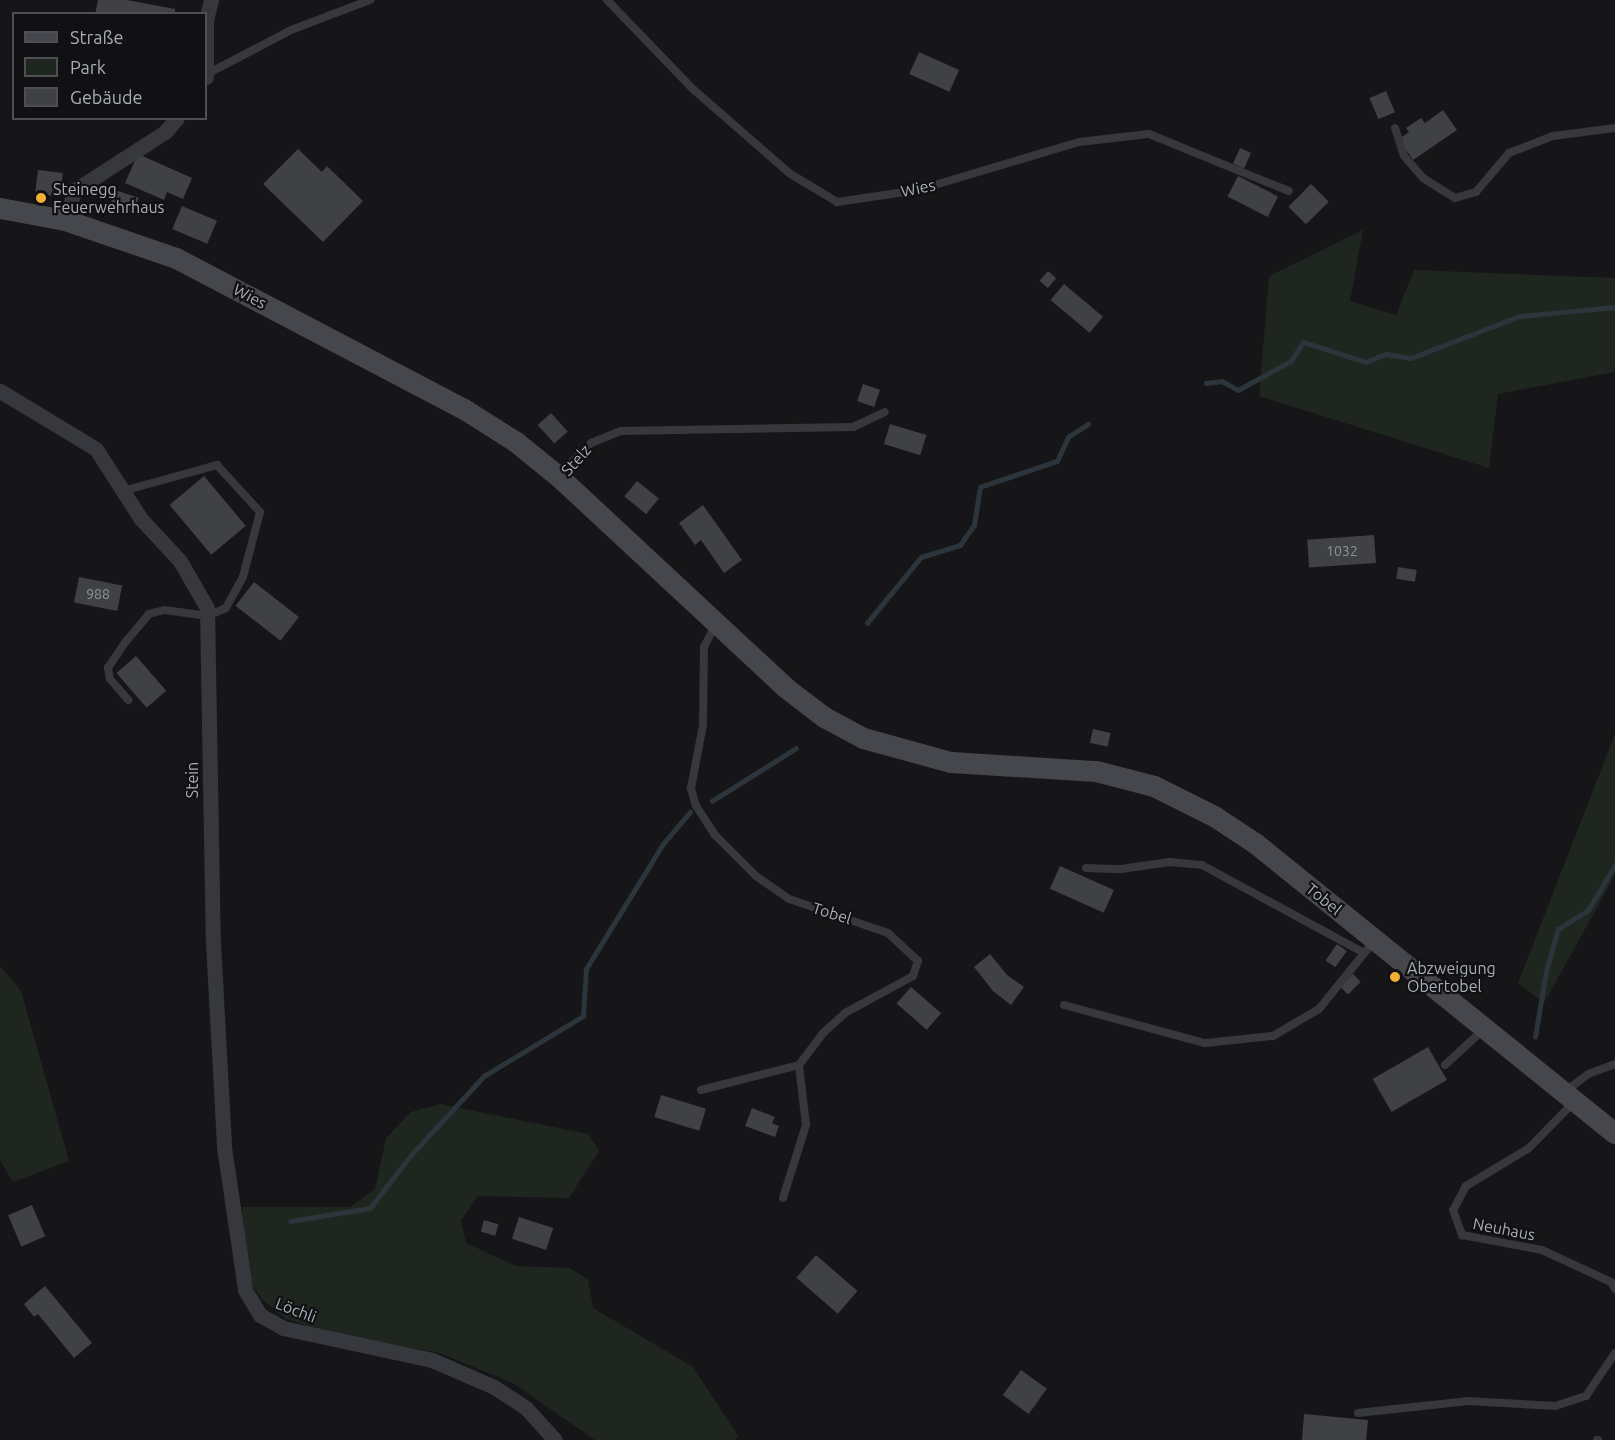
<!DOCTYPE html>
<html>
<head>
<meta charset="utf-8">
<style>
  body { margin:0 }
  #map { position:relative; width:1615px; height:1440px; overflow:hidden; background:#161618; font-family:Ubuntu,sans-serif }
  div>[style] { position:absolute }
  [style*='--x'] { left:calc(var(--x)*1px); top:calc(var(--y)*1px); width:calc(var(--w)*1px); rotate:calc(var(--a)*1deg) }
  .green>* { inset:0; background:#1e261f }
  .stream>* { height:4.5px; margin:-2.25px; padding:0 2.25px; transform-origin:2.25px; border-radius:2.25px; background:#2c353c }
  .building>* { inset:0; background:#404145; transform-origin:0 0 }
  .service>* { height:8px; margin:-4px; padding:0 4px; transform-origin:4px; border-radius:4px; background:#37383d }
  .minor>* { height:15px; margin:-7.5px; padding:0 7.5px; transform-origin:7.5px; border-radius:7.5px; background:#37383d }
  .secondary>* { height:21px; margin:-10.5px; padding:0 10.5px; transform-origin:10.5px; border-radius:10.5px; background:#45474d }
  .dots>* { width:16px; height:16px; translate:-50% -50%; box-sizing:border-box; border:3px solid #111113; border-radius:50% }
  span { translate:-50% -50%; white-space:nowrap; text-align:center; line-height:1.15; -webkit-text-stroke:4.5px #111113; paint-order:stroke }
  .number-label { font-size:14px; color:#8e929b }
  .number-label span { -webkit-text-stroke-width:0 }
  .street-label { font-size:16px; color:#a8adb8 }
  .poi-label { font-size:16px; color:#a8adb8 }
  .left { translate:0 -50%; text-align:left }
  .legend { position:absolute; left:12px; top:12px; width:195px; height:108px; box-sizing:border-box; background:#111113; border:2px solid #4d4f55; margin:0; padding:8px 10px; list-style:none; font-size:18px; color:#a8adb8 }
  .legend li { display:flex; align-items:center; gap:12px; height:30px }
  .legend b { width:30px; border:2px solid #4d4f55 }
</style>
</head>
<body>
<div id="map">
  <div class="green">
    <div style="clip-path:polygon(1363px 230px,1350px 301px,1396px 315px,1414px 270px,1615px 278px,1615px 372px,1498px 394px,1489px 468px,1259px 396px,1269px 276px)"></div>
    <div style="clip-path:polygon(1615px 734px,1615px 875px,1544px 1003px,1518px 983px)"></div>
    <div style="clip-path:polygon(0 966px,21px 991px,69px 1161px,13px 1182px,0 1160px)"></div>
    <div style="clip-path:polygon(440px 1104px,588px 1134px,599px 1151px,569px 1198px,478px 1196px,461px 1220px,466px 1243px,516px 1266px,569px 1268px,588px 1279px,593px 1308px,693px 1367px,738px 1436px,735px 1440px,595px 1440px,513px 1383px,439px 1353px,335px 1334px,286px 1319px,263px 1300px,246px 1278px,237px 1240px,243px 1207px,350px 1207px,375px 1189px,386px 1138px,411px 1112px)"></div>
  </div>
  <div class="stream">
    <div style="--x:1206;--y:383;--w:16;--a:-7"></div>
    <div style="--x:1222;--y:381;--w:18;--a:29"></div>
    <div style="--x:1238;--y:390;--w:60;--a:-28.7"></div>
    <div style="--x:1291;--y:361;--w:22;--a:-58"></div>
    <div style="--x:1303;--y:342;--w:66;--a:17.6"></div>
    <div style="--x:1366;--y:362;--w:22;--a:-22"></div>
    <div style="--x:1386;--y:354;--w:25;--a:9"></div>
    <div style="--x:1411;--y:358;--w:117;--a:-21.1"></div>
    <div style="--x:1520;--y:316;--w:95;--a:-5.4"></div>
    <div style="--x:867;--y:623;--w:85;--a:-50.7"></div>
    <div style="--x:921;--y:557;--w:41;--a:-17.1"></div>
    <div style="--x:960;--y:545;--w:24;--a:-55"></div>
    <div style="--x:974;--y:525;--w:38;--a:-81"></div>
    <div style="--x:980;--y:487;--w:81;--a:-18.7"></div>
    <div style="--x:1057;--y:461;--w:26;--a:-65"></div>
    <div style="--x:1068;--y:437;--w:24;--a:-33"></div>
    <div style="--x:712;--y:801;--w:99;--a:-32.2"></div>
    <div style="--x:1535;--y:1037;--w:67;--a:-80.5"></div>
    <div style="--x:1546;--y:971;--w:44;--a:-74.1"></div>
    <div style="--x:1558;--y:929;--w:36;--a:-32"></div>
    <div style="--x:1588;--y:910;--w:52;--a:-59"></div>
    <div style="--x:290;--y:1221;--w:81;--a:-9.2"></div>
    <div style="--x:370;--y:1208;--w:67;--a:-52.3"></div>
    <div style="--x:411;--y:1155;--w:108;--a:-47.3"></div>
    <div style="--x:484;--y:1076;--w:116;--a:-31.2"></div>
    <div style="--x:583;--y:1016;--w:47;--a:-86.3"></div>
    <div style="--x:586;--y:969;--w:147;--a:-58.4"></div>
    <div style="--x:663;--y:844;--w:42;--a:-49.8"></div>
  </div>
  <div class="building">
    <div style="clip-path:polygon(98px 0,127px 0,175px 9px,175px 14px,95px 14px)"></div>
    <div style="left:919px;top:52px;width:44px;height:24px;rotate:24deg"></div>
    <div style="left:1386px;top:91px;width:23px;height:18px;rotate:67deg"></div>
    <div style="clip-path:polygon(1443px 110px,1457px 130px,1413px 160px,1399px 139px,1409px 132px,1406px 128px,1421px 118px,1425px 123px)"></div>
    <div style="left:1240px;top:148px;width:12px;height:17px;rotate:24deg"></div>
    <div style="clip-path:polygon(298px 149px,322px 172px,327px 166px,363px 201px,323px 242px,263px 184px)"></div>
    <div style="clip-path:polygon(138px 154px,192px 178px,183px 199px,167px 192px,164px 200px,125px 183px)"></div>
    <div style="left:38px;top:170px;width:25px;height:24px;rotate:7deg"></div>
    <div style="left:1238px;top:176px;width:45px;height:23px;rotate:27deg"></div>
    <div style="left:1311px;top:184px;width:25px;height:32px;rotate:45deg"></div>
    <div style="left:115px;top:190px;width:25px;height:18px;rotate:18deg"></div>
    <div style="left:182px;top:206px;width:38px;height:25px;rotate:23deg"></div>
    <div style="left:1048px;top:271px;width:11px;height:13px;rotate:41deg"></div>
    <div style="left:1064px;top:284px;width:51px;height:21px;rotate:40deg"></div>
    <div style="left:863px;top:384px;width:18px;height:18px;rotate:19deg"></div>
    <div style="left:551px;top:413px;width:25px;height:18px;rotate:48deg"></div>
    <div style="left:890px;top:424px;width:38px;height:21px;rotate:17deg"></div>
    <div style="left:204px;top:476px;width:65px;height:45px;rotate:50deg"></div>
    <div style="left:637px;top:481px;width:28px;height:20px;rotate:39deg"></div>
    <div style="clip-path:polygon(703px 505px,742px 560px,724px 573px,701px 540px,695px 545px,679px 523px)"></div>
    <div style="left:1374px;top:535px;width:28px;height:67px;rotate:86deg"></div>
    <div style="left:1398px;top:567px;width:19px;height:12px;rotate:9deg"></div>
    <div style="left:79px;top:577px;width:44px;height:26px;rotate:11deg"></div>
    <div style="left:254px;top:582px;width:57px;height:30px;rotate:38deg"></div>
    <div style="left:136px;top:656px;width:46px;height:26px;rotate:49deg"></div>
    <div style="left:1093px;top:729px;width:18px;height:14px;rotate:13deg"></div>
    <div style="left:1060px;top:866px;width:59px;height:25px;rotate:24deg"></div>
    <div style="left:1337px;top:944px;width:12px;height:20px;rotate:35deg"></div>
    <div style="clip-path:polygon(990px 954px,1007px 975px,1024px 987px,1011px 1005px,993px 991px,974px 967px)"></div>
    <div style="left:1353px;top:974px;width:11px;height:18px;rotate:45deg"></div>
    <div style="left:911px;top:987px;width:40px;height:22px;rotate:41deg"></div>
    <div style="left:1428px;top:1047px;width:38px;height:64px;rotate:60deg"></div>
    <div style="left:661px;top:1095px;width:47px;height:23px;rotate:17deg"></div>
    <div style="clip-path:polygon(752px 1108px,775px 1117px,772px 1123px,779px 1126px,775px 1137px,745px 1126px)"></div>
    <div style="left:32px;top:1205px;width:34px;height:26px;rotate:67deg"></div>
    <div style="left:519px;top:1217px;width:36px;height:23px;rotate:18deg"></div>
    <div style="left:484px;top:1220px;width:15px;height:12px;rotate:16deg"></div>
    <div style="left:816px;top:1255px;width:55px;height:30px;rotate:41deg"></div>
    <div style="clip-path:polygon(45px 1286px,92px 1343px,74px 1358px,38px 1314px,34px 1317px,24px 1304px)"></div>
    <div style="left:1021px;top:1370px;width:32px;height:31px;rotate:36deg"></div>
    <div style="clip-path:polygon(1304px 1414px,1368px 1420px,1366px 1440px,1302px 1440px)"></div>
  </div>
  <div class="service">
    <div style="--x:607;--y:0;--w:125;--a:46"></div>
    <div style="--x:694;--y:90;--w:126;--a:41.1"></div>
    <div style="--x:789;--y:173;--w:56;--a:31.1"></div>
    <div style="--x:837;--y:202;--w:82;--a:-8.4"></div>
    <div style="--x:918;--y:190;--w:168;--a:-16.6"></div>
    <div style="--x:1079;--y:142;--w:70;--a:-6.5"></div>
    <div style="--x:1149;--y:134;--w:151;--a:22.2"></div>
    <div style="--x:207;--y:74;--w:95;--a:-27.6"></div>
    <div style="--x:291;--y:30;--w:85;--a:-20.8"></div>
    <div style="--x:1395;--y:128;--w:29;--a:72"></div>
    <div style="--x:1404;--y:156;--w:29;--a:49"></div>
    <div style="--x:1423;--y:178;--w:38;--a:32"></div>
    <div style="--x:1455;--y:198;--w:22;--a:-16"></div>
    <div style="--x:1476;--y:192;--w:51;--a:-49.8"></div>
    <div style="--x:1509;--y:153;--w:47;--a:-21.1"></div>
    <div style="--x:1553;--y:136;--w:63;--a:-7.4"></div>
    <div style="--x:559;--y:475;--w:45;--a:-45"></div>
    <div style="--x:591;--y:443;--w:32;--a:-22"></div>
    <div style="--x:621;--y:431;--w:232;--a:-1"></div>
    <div style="--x:853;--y:427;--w:35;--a:-25"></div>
    <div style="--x:123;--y:491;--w:98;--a:-15.5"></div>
    <div style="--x:217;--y:465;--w:64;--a:47.5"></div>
    <div style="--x:260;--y:512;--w:67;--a:104.7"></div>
    <div style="--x:243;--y:577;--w:35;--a:119"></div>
    <div style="--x:226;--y:608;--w:20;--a:156"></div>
    <div style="--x:208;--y:616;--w:44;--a:-172.2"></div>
    <div style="--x:164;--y:610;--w:16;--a:165"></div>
    <div style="--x:149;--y:614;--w:35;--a:130"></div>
    <div style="--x:126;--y:641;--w:32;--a:124"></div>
    <div style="--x:108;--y:668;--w:11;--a:80"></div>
    <div style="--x:110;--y:679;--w:28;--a:49"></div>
    <div style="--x:1086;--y:868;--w:35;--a:2"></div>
    <div style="--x:1121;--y:869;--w:49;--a:-8.3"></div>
    <div style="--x:1169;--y:862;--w:33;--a:5"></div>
    <div style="--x:1202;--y:865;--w:184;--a:28.5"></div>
    <div style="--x:1064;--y:1005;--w:146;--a:15.1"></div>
    <div style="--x:1205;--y:1043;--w:68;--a:-5.9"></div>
    <div style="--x:1273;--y:1036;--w:53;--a:-30.4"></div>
    <div style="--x:1319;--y:1009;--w:87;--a:-51"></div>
    <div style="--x:1445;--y:1065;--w:53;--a:-42.7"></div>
    <div style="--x:701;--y:1090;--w:101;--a:-14.3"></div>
    <div style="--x:799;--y:1065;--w:40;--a:-53"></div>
    <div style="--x:823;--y:1033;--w:30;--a:-42"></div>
    <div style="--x:845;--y:1013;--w:77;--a:-28.6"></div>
    <div style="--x:913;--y:976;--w:16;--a:-72"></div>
    <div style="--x:918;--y:961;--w:41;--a:-137"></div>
    <div style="--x:888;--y:933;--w:105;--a:-161"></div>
    <div style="--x:789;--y:899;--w:40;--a:-145.1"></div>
    <div style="--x:756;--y:876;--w:58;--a:-135"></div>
    <div style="--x:715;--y:835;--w:35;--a:-123"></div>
    <div style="--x:696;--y:806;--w:19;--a:-106"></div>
    <div style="--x:691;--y:788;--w:64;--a:-79.2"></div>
    <div style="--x:703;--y:725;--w:78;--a:-89.3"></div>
    <div style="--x:704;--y:647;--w:25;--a:-63"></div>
    <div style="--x:1567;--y:1090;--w:26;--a:-37"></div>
    <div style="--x:1588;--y:1074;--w:29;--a:-20"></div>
    <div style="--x:1574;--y:1102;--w:64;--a:134.4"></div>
    <div style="--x:1529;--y:1148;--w:74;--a:148.9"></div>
    <div style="--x:1466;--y:1186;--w:27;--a:118"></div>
    <div style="--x:1453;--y:1210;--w:27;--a:70"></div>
    <div style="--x:1462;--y:1235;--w:81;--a:10.6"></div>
    <div style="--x:1542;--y:1250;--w:76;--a:24.9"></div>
    <div style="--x:1611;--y:1282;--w:8;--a:60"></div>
    <div style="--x:783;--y:1198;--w:77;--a:-72.5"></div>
    <div style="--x:806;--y:1125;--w:60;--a:-96.7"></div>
    <div style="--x:1358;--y:1413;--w:111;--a:-6.2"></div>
    <div style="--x:1468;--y:1401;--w:87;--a:3.3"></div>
    <div style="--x:1555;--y:1406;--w:33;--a:-18"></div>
    <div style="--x:1586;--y:1396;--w:52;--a:-56"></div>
    <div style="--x:1597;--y:1440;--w:1;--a:0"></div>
  </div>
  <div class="minor">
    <div style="--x:206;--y:77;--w:57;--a:-90"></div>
    <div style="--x:206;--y:20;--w:21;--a:-76"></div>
    <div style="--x:65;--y:220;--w:32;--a:-72"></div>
    <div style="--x:75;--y:190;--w:107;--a:-32.8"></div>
    <div style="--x:165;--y:132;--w:18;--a:-49"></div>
    <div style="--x:0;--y:391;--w:112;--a:31.1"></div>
    <div style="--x:96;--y:449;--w:83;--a:57.3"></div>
    <div style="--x:141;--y:519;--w:57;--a:47.1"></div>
    <div style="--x:180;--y:561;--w:54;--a:60.1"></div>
    <div style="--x:207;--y:608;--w:334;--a:89"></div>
    <div style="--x:213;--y:942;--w:205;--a:86.9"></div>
    <div style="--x:224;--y:1147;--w:145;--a:81.6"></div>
    <div style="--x:245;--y:1290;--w:29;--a:59"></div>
    <div style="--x:260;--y:1315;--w:26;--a:29"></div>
    <div style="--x:283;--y:1328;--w:152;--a:12.1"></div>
    <div style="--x:432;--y:1360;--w:68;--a:23.5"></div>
    <div style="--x:494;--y:1387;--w:38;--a:33"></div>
    <div style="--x:526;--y:1408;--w:43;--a:47.8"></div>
  </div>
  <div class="secondary">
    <div style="--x:0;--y:208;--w:66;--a:10.5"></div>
    <div style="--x:65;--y:220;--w:117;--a:18.9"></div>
    <div style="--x:176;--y:258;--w:325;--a:27.7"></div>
    <div style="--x:464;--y:409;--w:62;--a:32.4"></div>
    <div style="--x:516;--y:442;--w:54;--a:39"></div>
    <div style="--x:558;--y:476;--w:311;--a:42.9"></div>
    <div style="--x:786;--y:688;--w:48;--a:37.3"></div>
    <div style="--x:824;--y:717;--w:44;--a:28.3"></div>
    <div style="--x:863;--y:738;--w:91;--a:15.3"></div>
    <div style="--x:951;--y:762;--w:145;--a:3.6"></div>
    <div style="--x:1096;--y:771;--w:60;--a:14.5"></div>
    <div style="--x:1154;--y:786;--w:67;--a:26.6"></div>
    <div style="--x:1214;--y:816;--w:49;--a:33.4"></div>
    <div style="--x:1255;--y:843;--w:462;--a:38.9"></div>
  </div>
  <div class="dots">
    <div style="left:41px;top:198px;background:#f2b134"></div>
    <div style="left:1395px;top:977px;background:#f2b134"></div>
  </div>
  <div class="number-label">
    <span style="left:1342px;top:551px">1032</span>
    <span style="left:98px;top:594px">988</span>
  </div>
  <div class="street-label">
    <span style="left:918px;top:188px;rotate:-12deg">Wies</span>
    <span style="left:250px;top:296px;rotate:28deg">Wies</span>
    <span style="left:576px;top:460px;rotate:-48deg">Stelz</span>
    <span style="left:192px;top:780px;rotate:-90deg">Stein</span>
    <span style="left:1324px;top:899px;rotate:39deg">Tobel</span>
    <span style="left:832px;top:913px;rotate:17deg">Tobel</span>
    <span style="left:1504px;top:1229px;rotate:11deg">Neuhaus</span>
    <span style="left:296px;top:1310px;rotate:21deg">Löchli</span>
  </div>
  <div class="poi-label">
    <span class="left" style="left:53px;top:198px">Steinegg<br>Feuerwehrhaus</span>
    <span class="left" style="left:1407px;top:977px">Abzweigung<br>Obertobel</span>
  </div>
  <ul class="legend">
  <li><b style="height:8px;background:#45474d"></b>Straße</li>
  <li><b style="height:16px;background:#1e261f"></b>Park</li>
  <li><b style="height:16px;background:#404145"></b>Gebäude</li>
  </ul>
</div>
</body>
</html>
